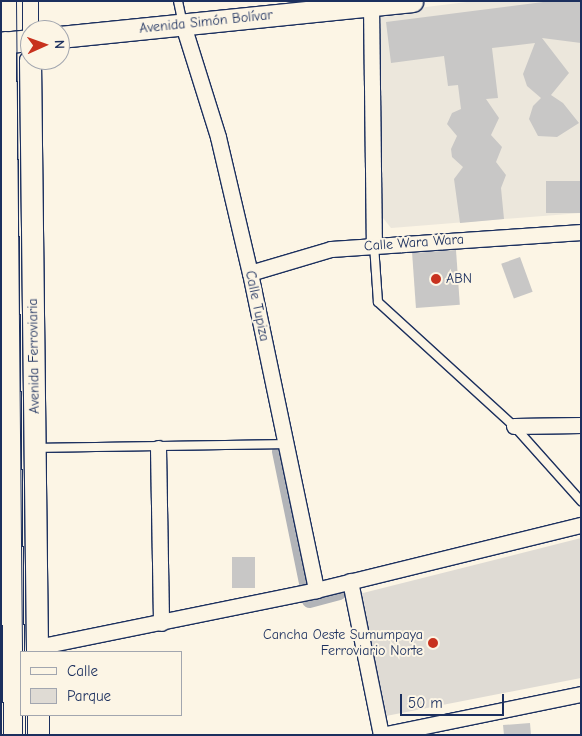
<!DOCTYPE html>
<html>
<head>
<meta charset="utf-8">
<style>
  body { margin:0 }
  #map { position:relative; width:582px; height:736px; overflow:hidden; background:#fcf5e5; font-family:"Comic Neue",sans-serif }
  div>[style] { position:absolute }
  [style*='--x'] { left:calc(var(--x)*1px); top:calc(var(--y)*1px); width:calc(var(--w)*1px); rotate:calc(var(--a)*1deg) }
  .built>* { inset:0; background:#ece7dc }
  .green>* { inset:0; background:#dfdbd4 }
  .canal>* { height:15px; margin:-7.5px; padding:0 7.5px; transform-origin:7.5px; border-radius:7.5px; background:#b2b4b8 }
  .building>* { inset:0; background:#c8c7c6; transform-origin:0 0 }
  .roads { filter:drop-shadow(1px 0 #1b2f5e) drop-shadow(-1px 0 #1b2f5e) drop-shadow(0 1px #1b2f5e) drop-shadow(0 -1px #1b2f5e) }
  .lane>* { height:8px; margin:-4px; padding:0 4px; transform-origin:4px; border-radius:4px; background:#fcf5e5 }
  .street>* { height:15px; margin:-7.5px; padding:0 7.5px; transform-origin:7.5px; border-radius:7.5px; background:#fcf5e5 }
  .secondary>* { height:21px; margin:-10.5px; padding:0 10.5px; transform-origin:10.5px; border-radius:10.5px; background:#fcf5e5 }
  .tram>* { height:1px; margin:-0.5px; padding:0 0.5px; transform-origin:0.5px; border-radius:0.5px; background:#1b2f5e }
  .dots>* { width:14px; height:14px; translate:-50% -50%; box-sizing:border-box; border:2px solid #fcf5e5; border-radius:50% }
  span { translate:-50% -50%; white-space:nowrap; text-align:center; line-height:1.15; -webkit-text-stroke:4px #fcf5e5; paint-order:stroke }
  .street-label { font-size:14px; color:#1b2f5e }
  .poi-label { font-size:14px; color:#1b2f5e }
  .left { translate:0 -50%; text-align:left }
  .right { translate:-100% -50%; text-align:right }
  .frame { position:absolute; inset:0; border:2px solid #1b2f5e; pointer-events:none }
  .legend { position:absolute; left:20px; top:651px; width:162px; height:65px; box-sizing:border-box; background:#fcf5e5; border:1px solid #a2a6af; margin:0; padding:6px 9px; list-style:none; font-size:15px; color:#1b2f5e }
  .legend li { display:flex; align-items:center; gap:10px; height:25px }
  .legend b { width:25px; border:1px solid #a2a6af }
  .north { position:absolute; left:20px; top:20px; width:50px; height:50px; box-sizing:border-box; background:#fcf5e5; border:1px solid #a2a6af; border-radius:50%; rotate:88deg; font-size:14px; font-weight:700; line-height:20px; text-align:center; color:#1b2f5e }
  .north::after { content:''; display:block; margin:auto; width:18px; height:22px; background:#c8321e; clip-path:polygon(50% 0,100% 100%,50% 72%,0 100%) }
  .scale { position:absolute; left:400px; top:694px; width:104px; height:22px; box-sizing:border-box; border:2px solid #1b2f5e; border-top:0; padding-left:6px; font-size:15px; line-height:18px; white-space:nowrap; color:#1b2f5e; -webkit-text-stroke:4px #fcf5e5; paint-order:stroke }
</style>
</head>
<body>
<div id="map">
  <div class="built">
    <div style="clip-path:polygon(475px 1px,581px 1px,581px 213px,391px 228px,383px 218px,378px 17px,385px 12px)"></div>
  </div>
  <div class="green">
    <div style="clip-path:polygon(581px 538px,581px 678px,386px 716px,359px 594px)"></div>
  </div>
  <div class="canal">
    <div style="--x:279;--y:451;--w:134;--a:78.4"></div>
    <div style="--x:309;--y:600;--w:31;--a:-15"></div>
  </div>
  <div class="building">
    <div style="clip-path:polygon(551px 1px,581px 1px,581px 43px,542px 38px,569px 73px,551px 95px,563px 103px,579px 123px,557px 137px,538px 136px,529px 119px,533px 106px,541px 98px,527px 86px,523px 74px,535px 43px,492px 48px,498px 98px,486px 99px,499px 118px,491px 135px,502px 147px,496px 162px,506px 175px,501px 188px,504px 219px,460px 223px,454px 179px,463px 167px,452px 157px,451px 149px,457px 136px,447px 124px,452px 113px,461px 109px,458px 85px,448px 86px,444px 56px,391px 63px,386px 22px)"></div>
    <div style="left:581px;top:181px;width:32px;height:35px;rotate:90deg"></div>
    <div style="left:456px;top:250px;width:55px;height:44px;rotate:86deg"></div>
    <div style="left:520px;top:257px;width:37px;height:20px;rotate:70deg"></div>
    <div style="left:232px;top:557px;width:23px;height:31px"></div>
    <div style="clip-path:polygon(530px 723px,531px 735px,504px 735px,503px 725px)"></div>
  </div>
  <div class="roads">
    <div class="lane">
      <div style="--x:178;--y:1;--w:24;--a:78"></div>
      <div style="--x:374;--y:245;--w:57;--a:86"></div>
      <div style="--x:378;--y:302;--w:184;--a:42.4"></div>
      <div style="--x:514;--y:426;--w:101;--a:48.2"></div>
      <div style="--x:35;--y:448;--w:251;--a:-0.9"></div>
    </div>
    <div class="street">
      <div style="--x:30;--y:1;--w:29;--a:90"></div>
      <div style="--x:371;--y:5;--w:240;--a:89.3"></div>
      <div style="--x:183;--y:25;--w:117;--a:72.6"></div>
      <div style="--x:218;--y:137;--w:140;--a:76.8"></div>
      <div style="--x:250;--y:273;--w:324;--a:78.2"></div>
      <div style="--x:250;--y:273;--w:84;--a:-16.5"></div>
      <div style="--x:331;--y:249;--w:251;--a:-3.9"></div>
      <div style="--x:514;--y:426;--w:67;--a:-0.9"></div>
      <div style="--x:158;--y:448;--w:175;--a:89"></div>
      <div style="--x:350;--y:581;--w:157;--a:78.6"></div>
      <div style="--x:37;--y:647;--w:285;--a:-11.5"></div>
      <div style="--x:316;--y:590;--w:273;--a:-13.8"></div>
      <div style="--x:381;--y:735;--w:204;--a:-11.6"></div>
    </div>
    <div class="secondary">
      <div style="--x:60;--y:37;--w:354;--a:-5.8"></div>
      <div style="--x:5;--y:42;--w:693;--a:89.26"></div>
      <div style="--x:1;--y:43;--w:29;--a:-6"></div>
      <div style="--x:30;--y:60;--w:592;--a:89.32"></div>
      <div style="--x:38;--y:715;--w:20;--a:90"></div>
    </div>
  </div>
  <div class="tram">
    <div style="--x:16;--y:1;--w:651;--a:89.47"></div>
    <div style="--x:22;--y:715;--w:20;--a:90"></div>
  </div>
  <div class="dots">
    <div style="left:436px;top:279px;background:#c8321e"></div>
    <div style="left:433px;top:643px;background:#c8321e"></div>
  </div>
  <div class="street-label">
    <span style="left:206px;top:22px;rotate:-6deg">Avenida Simón Bolívar</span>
    <span style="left:414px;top:243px;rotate:-4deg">Calle Wara Wara</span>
    <span style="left:257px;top:306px;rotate:78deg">Calle Tupiza</span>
    <span style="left:34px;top:356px;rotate:-91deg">Avenida Ferroviaria</span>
  </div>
  <div class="poi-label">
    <span class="left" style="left:446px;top:279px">ABN</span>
    <span class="right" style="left:423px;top:643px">Cancha Oeste Sumumpaya<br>Ferroviario Norte</span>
  </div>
  <div class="frame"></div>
  <ul class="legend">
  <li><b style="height:6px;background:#fcf5e5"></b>Calle</li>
  <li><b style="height:14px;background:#dfdbd4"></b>Parque</li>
  </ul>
  <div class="north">N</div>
  <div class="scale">50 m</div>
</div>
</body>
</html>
